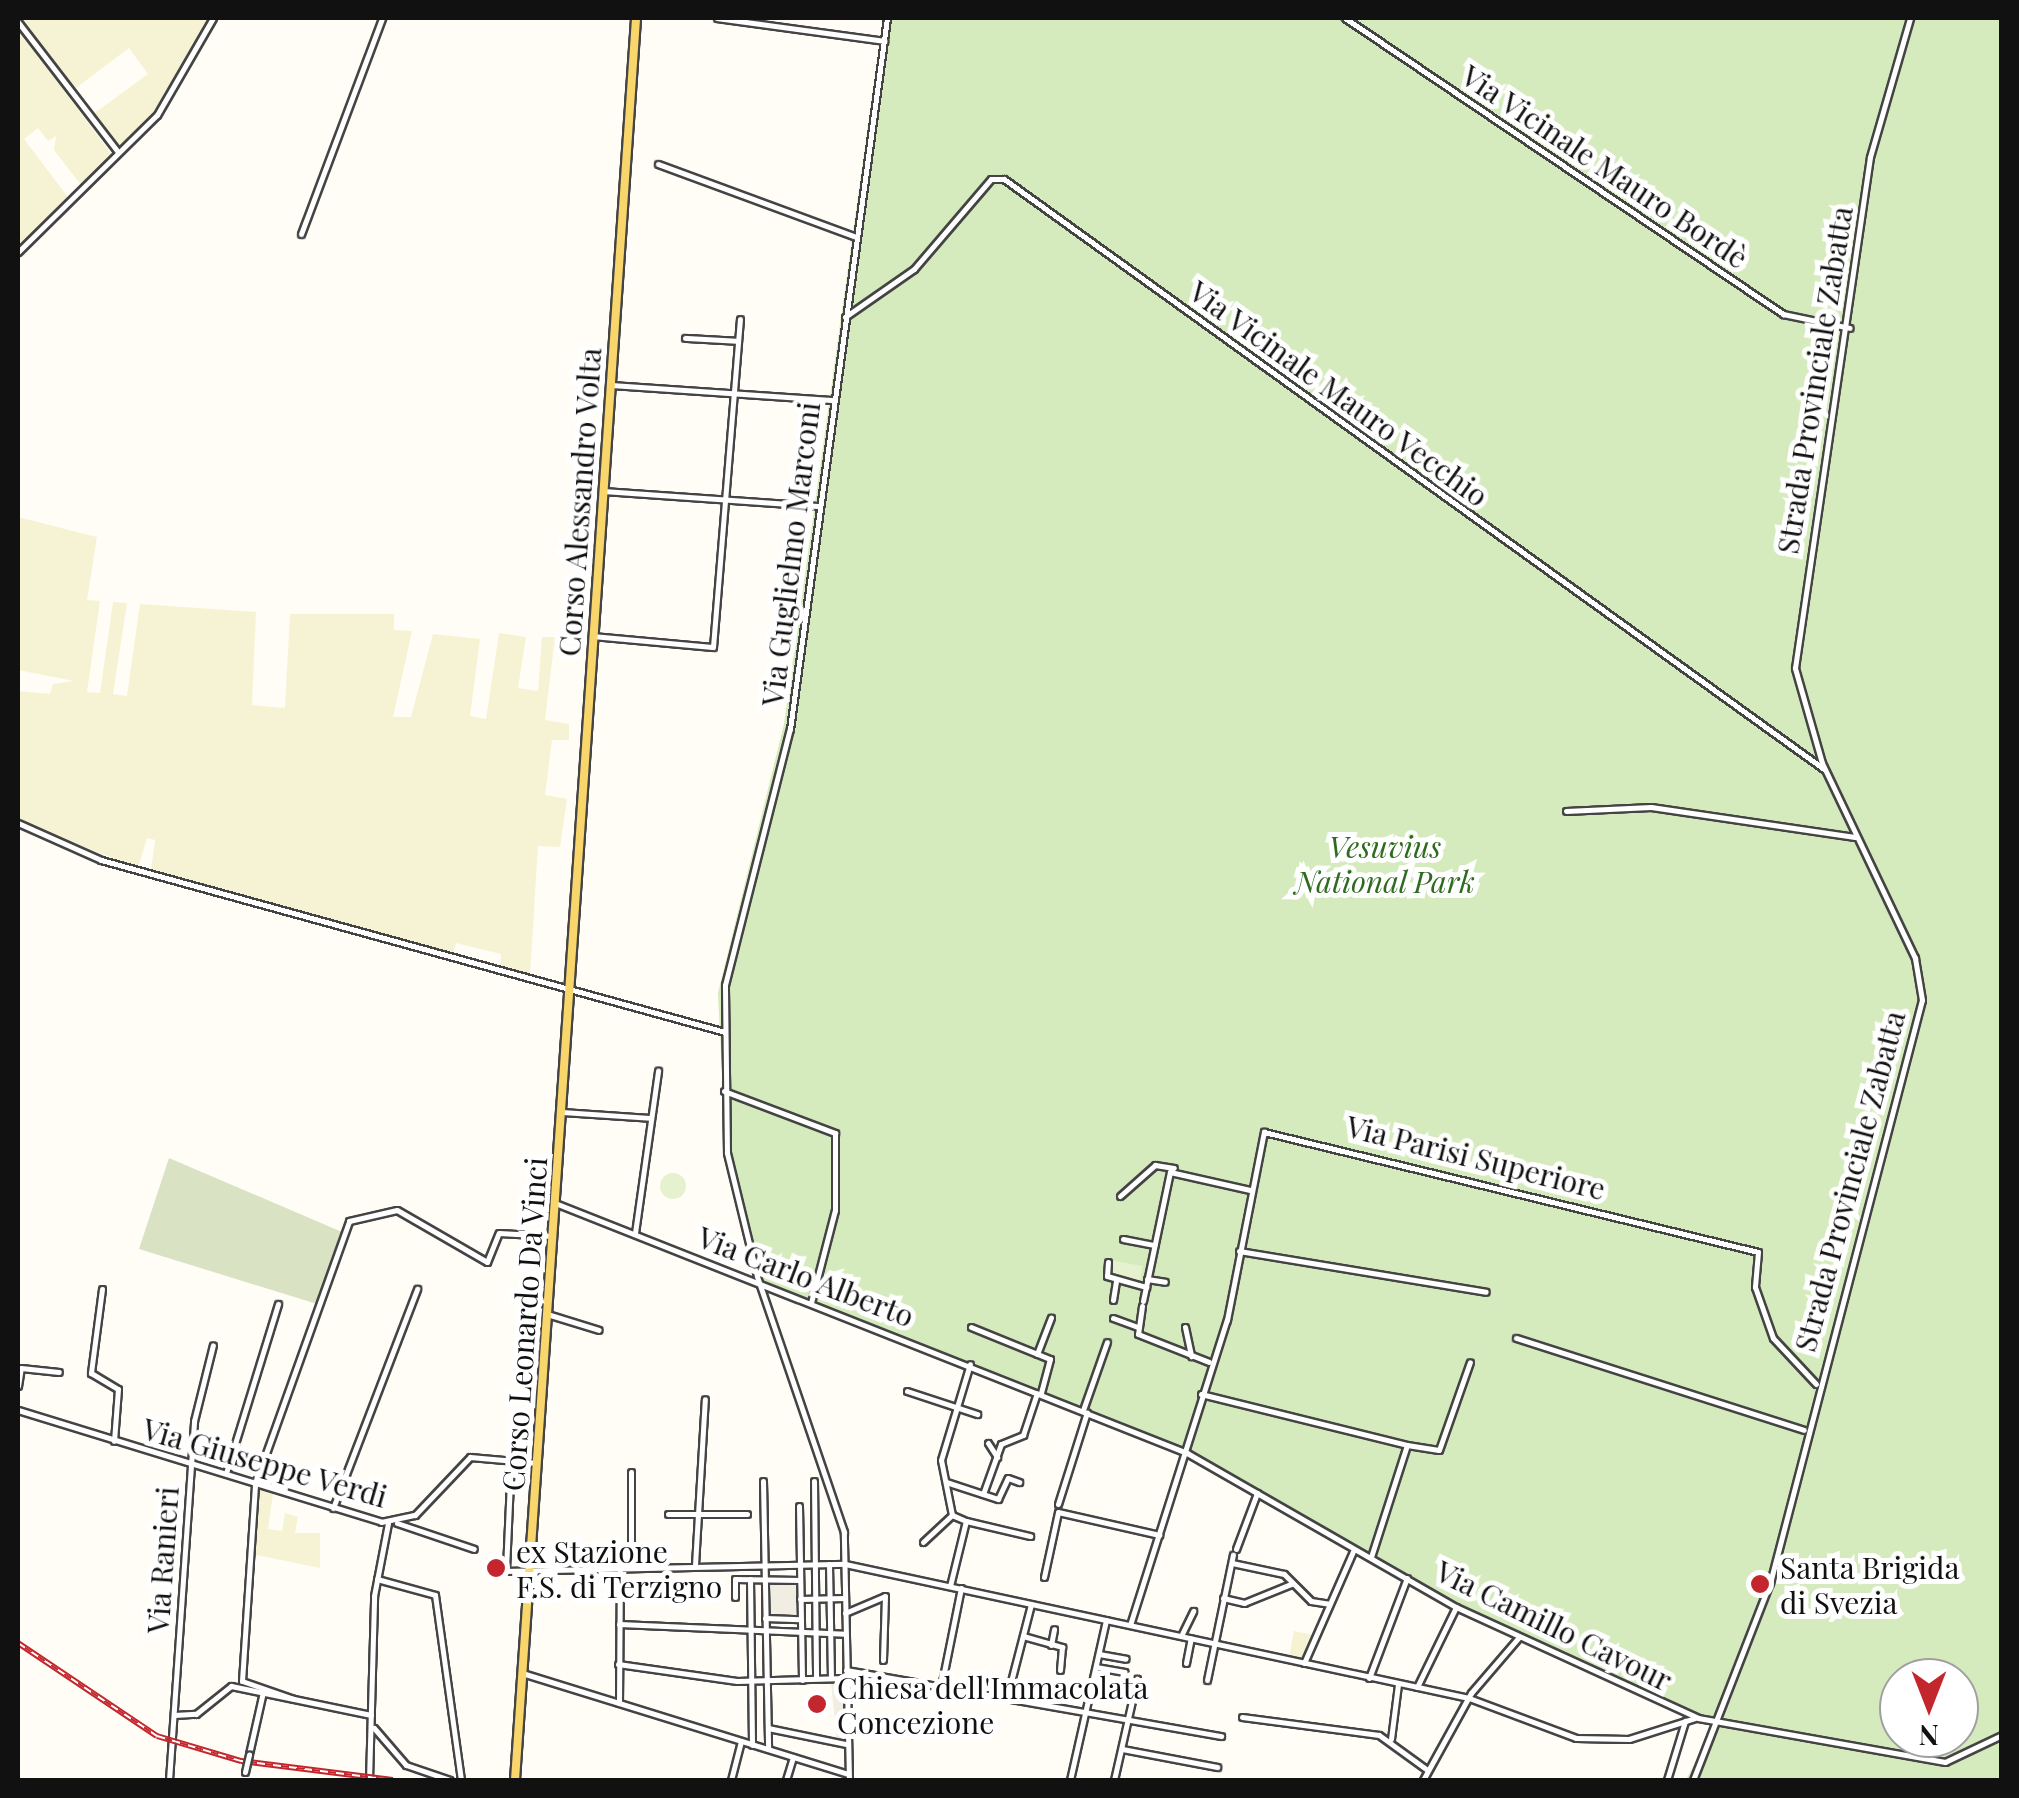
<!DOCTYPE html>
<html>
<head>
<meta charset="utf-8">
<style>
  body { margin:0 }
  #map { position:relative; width:2019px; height:1798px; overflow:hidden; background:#fffdf5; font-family:"Playfair Display",serif }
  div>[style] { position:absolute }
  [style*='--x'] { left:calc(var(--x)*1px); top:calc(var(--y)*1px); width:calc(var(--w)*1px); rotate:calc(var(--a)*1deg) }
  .farmland>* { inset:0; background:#f6f3d4 }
  .green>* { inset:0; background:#d5ebbd }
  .cemetery>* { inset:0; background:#d9e3c4 }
  .pitch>* { inset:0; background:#e6f2cf; transform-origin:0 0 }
  .round { border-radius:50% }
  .plaza>* { inset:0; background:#f1ede2; transform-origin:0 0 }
  .roads { filter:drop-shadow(2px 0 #444) drop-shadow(-2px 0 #444) drop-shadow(0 2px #444) drop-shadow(0 -2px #444) }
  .minor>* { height:5px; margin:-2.5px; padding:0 2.5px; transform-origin:2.5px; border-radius:2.5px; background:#fff }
  .major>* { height:8px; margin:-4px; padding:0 4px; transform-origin:4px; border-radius:4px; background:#f9d66b }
  .rail>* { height:6px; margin-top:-3px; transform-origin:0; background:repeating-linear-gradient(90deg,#fff 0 8px,#c4262e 0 16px); box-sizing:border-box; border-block:2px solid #c4262e }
  .bridges { filter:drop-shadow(2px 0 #444) drop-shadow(-2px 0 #444) drop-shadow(0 2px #444) drop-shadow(0 -2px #444) }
  .minor-bridge>* { height:5px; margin:-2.5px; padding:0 2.5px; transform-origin:2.5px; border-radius:2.5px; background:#fff }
  .dots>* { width:28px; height:28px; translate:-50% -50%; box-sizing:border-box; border:5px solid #fff; border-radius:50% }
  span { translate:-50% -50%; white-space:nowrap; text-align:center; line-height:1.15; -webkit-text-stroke:10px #fff; paint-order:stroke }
  .street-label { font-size:30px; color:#111 }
  .park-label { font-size:30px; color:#2f6b1f; font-style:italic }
  .poi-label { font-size:30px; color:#111 }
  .left { translate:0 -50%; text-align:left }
  .frame { position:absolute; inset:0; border:20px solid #111; pointer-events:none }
  .north { position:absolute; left:1879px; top:1658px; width:100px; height:100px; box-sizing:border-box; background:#fff; border:2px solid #a0a0a0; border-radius:50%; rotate:180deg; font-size:28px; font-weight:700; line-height:40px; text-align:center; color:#111 }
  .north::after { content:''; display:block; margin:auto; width:35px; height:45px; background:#c4262e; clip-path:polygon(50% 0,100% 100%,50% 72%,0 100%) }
</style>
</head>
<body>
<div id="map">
  <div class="farmland">
    <div style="clip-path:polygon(209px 18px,166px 98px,119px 147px,92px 115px,148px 74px,129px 48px,72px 91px,18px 19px)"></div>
    <div style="clip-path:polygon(18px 29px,112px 155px,81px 185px,54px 150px,56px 136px,48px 141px,38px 128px,24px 139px,68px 197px,18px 249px)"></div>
    <div style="clip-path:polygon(18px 517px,97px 537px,87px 600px,100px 601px,87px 692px,100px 693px,113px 602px,127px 603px,113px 694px,127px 696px,140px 604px,256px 612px,252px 705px,285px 708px,290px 614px,394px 614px,394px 630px,412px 631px,393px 717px,411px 717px,433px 634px,480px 639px,470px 716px,486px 719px,499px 633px,526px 637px,518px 688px,538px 691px,542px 637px,555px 637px,545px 720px,569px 724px,569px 740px,552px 740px,545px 795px,567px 799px,560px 847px,538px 846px,530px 975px,500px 969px,501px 954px,456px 943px,453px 954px,151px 871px,155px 840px,147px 838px,138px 868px,18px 821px,18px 691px,50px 694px,53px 684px,74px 681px,18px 670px)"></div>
    <div style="clip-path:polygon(257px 1489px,273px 1494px,268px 1529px,282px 1531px,285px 1513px,298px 1517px,295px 1533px,320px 1533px,320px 1568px,252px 1554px)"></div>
    <div style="clip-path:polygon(1294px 1631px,1313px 1635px,1301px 1660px,1289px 1657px)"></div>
  </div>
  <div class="green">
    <div style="clip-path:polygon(evenodd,883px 18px,2001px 18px,2001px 1780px,1686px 1780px,1716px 1723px,1468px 1614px,1189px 1456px,760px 1284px,726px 1155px,718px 993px,784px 724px,883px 18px,1899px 1678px,1959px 1678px,1959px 1738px,1899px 1738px,1899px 1678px)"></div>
  </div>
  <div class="cemetery">
    <div style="clip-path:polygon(169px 1158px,342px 1232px,317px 1304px,139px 1249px)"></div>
  </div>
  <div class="pitch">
    <div class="round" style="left:660px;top:1173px;width:26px;height:26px"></div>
    <div style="left:1114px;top:1261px;width:29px;height:16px;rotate:10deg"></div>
  </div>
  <div class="plaza">
    <div style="left:797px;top:1582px;width:34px;height:28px;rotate:88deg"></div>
    <div style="clip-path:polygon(843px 1681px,844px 1743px,837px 1743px,831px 1682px)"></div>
  </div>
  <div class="roads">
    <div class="minor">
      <div style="--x:717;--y:18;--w:169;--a:7.8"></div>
      <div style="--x:1345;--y:18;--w:529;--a:34.05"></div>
      <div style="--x:1783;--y:314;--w:68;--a:11.8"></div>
      <div style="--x:18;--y:22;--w:164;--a:52.4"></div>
      <div style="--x:658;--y:164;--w:209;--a:20.2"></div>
      <div style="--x:301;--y:234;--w:231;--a:-69.4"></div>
      <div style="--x:18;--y:252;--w:195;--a:-44.6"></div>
      <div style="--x:157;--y:115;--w:112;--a:-60"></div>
      <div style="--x:845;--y:317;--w:84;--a:-34.8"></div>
      <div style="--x:914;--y:269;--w:118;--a:-49.5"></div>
      <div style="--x:991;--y:179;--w:13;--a:0"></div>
      <div style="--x:1004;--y:179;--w:1010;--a:35.74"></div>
      <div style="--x:685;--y:338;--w:53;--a:3.2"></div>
      <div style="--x:610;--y:385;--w:223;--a:3.9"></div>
      <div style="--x:602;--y:491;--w:217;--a:4"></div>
      <div style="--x:592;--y:636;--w:121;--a:5.2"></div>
      <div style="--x:713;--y:647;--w:329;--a:-85.3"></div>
      <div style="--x:1566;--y:811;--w:85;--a:-2.7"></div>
      <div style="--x:1651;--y:807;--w:206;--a:8.4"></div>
      <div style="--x:18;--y:823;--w:91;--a:24"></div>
      <div style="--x:101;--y:860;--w:647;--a:15.41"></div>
      <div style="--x:724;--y:1091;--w:119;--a:20.7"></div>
      <div style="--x:835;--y:1133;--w:77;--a:90"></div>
      <div style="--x:835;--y:1210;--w:96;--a:104.5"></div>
      <div style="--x:561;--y:1112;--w:90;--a:3.8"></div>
      <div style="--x:1120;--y:1196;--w:47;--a:-41.5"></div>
      <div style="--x:1155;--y:1165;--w:19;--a:9"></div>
      <div style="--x:555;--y:1203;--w:680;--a:21.58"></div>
      <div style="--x:1187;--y:1453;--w:310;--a:29.8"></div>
      <div style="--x:1456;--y:1607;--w:266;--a:24.6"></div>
      <div style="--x:1698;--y:1718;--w:251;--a:10.1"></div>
      <div style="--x:1945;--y:1762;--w:63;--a:-25.3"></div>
      <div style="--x:635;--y:1233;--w:164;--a:-81.9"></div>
      <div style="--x:1123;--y:1239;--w:32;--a:11"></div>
      <div style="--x:1239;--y:1251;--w:250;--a:9.4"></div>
      <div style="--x:1108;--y:1262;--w:14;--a:94"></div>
      <div style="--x:1107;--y:1276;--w:41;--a:15.8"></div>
      <div style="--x:1147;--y:1279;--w:18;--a:9"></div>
      <div style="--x:102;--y:1289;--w:85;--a:97.5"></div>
      <div style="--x:91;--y:1373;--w:31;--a:31"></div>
      <div style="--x:118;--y:1389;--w:52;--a:94.4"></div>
      <div style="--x:1113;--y:1300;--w:19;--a:-81"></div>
      <div style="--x:1143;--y:1301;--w:132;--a:-78.2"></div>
      <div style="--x:1170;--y:1172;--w:82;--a:12.7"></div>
      <div style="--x:1142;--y:1306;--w:28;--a:98"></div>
      <div style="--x:1138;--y:1334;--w:76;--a:21.5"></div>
      <div style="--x:547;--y:1314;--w:54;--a:17.1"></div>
      <div style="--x:1113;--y:1318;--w:27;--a:20"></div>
      <div style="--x:971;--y:1327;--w:85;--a:22.1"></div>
      <div style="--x:1050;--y:1359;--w:35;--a:105"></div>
      <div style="--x:1185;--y:1327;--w:30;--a:78"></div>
      <div style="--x:1516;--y:1338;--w:302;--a:17.7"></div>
      <div style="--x:1037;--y:1354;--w:39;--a:-69"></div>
      <div style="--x:18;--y:1386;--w:18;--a:-81"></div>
      <div style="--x:21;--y:1368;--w:38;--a:6"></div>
      <div style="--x:907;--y:1391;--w:74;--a:18.2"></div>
      <div style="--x:1201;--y:1394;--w:212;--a:13.9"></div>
      <div style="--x:1407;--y:1445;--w:118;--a:107.8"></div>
      <div style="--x:18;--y:1410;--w:380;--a:17.1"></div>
      <div style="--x:381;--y:1522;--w:35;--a:-12"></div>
      <div style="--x:415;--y:1515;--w:80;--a:-46.5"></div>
      <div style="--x:470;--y:1457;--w:67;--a:5.1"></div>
      <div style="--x:1083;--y:1410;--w:72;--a:-70.6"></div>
      <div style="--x:988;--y:1443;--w:17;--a:57"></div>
      <div style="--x:1407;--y:1445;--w:32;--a:9"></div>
      <div style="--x:1439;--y:1450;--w:93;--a:-70.6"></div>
      <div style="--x:511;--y:1459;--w:112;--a:92.6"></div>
      <div style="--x:506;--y:1571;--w:339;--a:-1.2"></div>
      <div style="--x:845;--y:1564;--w:638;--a:12.12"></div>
      <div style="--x:1469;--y:1698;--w:114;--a:20.5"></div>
      <div style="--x:1576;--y:1738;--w:53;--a:1.1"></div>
      <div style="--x:1629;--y:1739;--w:69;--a:-17.7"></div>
      <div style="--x:226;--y:1473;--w:177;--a:-72.9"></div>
      <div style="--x:763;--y:1481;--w:268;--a:88.9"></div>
      <div style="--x:814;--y:1481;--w:197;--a:89.4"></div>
      <div style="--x:946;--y:1482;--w:55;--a:18.1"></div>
      <div style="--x:998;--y:1499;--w:23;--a:-65"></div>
      <div style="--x:1008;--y:1478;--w:12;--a:20"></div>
      <div style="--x:983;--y:1494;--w:53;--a:-70.2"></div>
      <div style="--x:1001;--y:1444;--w:24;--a:-22"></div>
      <div style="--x:1023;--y:1435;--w:44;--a:-71.6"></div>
      <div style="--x:1058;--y:1504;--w:96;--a:-72.5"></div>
      <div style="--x:799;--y:1506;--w:174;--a:89"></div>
      <div style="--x:333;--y:1508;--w:235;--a:-69"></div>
      <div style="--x:668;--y:1514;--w:79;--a:0"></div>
      <div style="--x:966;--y:1521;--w:66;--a:13.2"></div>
      <div style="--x:397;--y:1523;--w:81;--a:18.7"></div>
      <div style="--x:923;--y:1542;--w:40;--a:-43"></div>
      <div style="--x:1236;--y:1549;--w:60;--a:-69.4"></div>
      <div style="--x:1232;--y:1563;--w:53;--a:11.9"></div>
      <div style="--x:1284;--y:1574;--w:38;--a:45"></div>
      <div style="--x:1311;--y:1601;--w:18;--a:9"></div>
      <div style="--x:829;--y:1564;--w:114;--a:89"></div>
      <div style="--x:695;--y:1565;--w:166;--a:-86.6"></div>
      <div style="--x:631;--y:1567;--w:95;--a:-90"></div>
      <div style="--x:1044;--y:1577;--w:66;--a:-77.8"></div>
      <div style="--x:1058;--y:1512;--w:104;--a:12.8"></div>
      <div style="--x:377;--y:1579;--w:60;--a:15.4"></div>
      <div style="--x:435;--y:1595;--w:187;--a:82"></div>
      <div style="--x:750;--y:1579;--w:166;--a:89.3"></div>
      <div style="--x:950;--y:1586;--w:67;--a:-76.2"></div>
      <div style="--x:966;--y:1521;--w:15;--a:-157"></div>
      <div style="--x:952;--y:1515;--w:56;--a:-101.3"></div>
      <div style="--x:941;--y:1460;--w:100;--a:-73.2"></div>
      <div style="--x:735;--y:1597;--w:18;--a:-90"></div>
      <div style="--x:735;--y:1579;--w:65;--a:0.9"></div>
      <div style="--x:1223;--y:1598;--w:22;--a:13"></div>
      <div style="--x:1244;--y:1603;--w:51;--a:-22"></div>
      <div style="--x:800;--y:1599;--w:45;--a:-1.3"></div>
      <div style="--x:845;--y:1613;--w:43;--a:-23"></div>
      <div style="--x:885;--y:1596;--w:64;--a:91.8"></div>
      <div style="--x:765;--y:1618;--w:35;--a:2"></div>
      <div style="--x:619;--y:1624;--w:226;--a:2.5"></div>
      <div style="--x:1130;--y:1625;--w:320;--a:-72.4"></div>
      <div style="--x:1227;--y:1320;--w:192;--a:-78.9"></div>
      <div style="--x:1264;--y:1132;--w:508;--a:13.65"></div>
      <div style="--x:1758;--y:1252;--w:35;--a:95"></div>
      <div style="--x:1755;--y:1287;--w:54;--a:70.6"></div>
      <div style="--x:1773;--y:1338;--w:63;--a:46.9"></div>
      <div style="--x:1023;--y:1636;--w:41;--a:15.8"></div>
      <div style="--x:1062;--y:1647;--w:23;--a:95"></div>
      <div style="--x:1181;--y:1636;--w:28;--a:-64"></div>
      <div style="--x:1051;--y:1645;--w:16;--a:-79"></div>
      <div style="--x:1099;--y:1654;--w:27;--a:10"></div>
      <div style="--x:1186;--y:1663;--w:25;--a:-79"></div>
      <div style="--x:1304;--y:1663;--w:124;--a:-66.3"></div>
      <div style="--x:618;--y:1664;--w:120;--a:8.1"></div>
      <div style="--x:737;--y:1681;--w:109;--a:-1.6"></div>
      <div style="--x:1096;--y:1667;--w:29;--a:10"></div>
      <div style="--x:846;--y:1670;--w:381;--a:10"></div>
      <div style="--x:522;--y:1673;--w:341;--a:17.2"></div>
      <div style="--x:1369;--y:1678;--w:107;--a:-69.2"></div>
      <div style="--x:1207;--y:1680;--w:128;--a:-78.3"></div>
      <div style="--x:941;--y:1687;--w:101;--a:-78.6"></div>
      <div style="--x:1417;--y:1687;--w:89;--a:-64"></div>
      <div style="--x:1007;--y:1697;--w:96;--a:-75.5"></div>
      <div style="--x:294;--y:1699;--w:55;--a:-160.9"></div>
      <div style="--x:242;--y:1681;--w:197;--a:-86.2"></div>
      <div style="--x:255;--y:1484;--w:279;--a:-70.3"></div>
      <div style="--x:349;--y:1221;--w:49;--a:-12.9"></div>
      <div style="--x:397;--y:1210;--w:104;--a:30"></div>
      <div style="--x:487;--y:1262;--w:31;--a:-68"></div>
      <div style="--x:499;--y:1233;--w:53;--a:3.2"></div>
      <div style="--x:619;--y:1703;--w:136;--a:-89.6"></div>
      <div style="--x:174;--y:1715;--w:22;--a:-3"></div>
      <div style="--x:196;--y:1714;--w:45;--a:-38.7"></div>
      <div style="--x:231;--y:1686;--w:143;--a:11.7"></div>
      <div style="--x:1242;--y:1717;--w:138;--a:7.5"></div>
      <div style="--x:1379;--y:1735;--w:58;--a:35.9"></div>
      <div style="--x:374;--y:1728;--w:49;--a:49.1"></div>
      <div style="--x:406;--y:1765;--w:46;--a:18.8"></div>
      <div style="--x:768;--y:1728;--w:80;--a:11.6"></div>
      <div style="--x:1391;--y:1739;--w:55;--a:-82.7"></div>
      <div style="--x:1122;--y:1749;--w:97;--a:10.7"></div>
      <div style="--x:249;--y:1754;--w:64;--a:-77.3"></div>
      <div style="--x:169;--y:1780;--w:360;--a:-86"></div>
      <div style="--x:194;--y:1421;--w:78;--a:-76"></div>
      <div style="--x:369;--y:1780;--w:184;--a:-88.4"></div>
      <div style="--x:374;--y:1596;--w:74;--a:-79.1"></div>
      <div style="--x:731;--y:1780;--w:40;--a:-75.6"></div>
      <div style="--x:786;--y:1780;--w:24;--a:-73"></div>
      <div style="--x:849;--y:1780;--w:248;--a:-91.2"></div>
      <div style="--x:844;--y:1532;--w:270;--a:-108.8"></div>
      <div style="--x:757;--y:1276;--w:127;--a:-103.7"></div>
      <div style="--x:727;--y:1153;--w:168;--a:-90.7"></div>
      <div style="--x:725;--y:985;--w:264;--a:-75.8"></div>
      <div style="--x:790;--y:729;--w:718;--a:-82.23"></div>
      <div style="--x:1070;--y:1780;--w:164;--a:-77.3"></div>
      <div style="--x:1114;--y:1780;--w:104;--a:-77.2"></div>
      <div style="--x:1423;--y:1780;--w:99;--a:-61.1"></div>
      <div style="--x:1471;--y:1693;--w:74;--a:-49.4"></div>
      <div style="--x:1667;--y:1780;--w:62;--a:-73"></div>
      <div style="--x:1693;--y:1780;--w:212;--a:-68.7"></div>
      <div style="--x:1770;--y:1583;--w:602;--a:-75.39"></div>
      <div style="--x:1922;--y:1000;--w:43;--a:-99.5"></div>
      <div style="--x:1915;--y:958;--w:216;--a:-115.5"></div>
      <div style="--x:1822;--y:763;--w:99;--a:-105.9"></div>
      <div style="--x:1795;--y:668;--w:516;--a:-81.65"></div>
      <div style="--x:1870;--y:157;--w:145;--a:-73.9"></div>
    </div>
    <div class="major">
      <div style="--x:515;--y:1780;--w:1766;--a:-86.07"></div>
    </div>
  </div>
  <div class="rail">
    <div style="--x:18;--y:1643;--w:167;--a:33.8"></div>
    <div style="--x:157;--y:1736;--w:88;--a:16.6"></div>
    <div style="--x:241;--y:1761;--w:153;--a:7.1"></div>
  </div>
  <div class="bridges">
    <div class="minor-bridge">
      <div style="--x:245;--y:1772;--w:18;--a:-77"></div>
    </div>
  </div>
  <div class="dots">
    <div style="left:496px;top:1568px;background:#c4262e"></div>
    <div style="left:1760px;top:1584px;background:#c4262e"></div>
    <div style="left:817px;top:1704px;background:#c4262e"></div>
  </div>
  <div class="street-label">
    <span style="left:1605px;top:166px;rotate:34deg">Via Vicinale Mauro Bordè</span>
    <span style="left:1814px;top:380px;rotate:-81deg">Strada Provinciale Zabatta</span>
    <span style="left:1339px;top:393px;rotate:36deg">Via Vicinale Mauro Vecchio</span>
    <span style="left:579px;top:502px;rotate:-86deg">Corso Alessandro Volta</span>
    <span style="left:790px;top:554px;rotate:-83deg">Via Guglielmo Marconi</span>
    <span style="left:1476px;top:1157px;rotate:14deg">Via Parisi Superiore</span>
    <span style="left:1849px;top:1181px;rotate:-75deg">Strada Provinciale Zabatta</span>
    <span style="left:806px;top:1276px;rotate:21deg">Via Carlo Alberto</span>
    <span style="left:524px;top:1324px;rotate:-86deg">Corso Leonardo Da Vinci</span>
    <span style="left:265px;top:1462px;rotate:16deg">Via Giuseppe Verdi</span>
    <span style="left:162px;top:1560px;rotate:-86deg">Via Ranieri</span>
    <span style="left:1554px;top:1625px;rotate:26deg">Via Camillo Cavour</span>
  </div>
  <div class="park-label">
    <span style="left:1385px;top:863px">Vesuvius<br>National Park</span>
  </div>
  <div class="poi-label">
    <span class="left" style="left:516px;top:1568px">ex Stazione<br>F.S. di Terzigno</span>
    <span class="left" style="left:1780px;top:1584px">Santa Brigida<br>di Svezia</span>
    <span class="left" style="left:837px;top:1704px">Chiesa dell'Immacolata<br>Concezione</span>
  </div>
  <div class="frame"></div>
  <div class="north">N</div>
</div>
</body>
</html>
